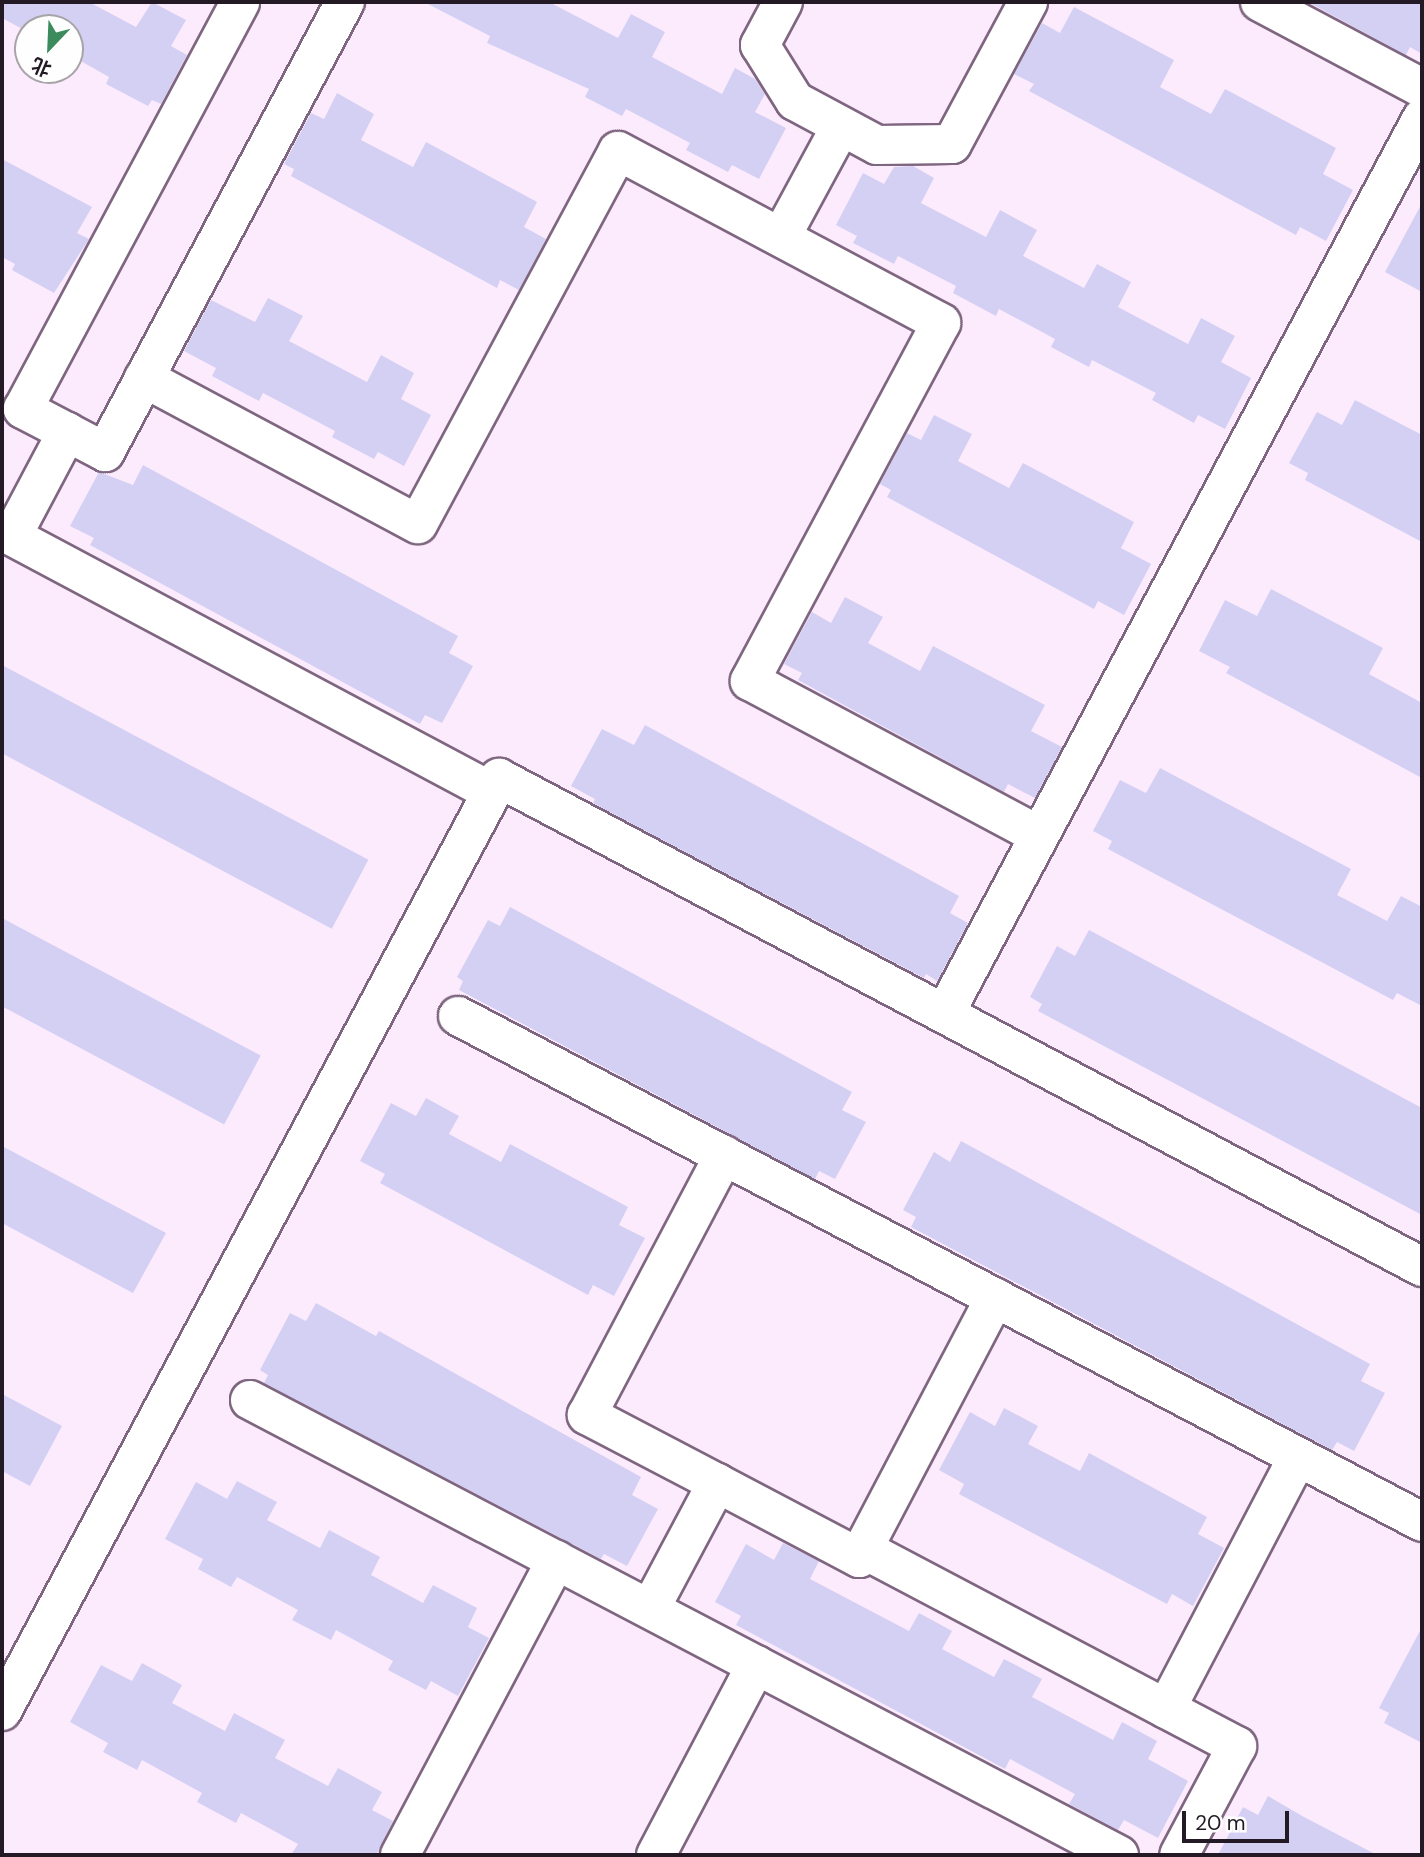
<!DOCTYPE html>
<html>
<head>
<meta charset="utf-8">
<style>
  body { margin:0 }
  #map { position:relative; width:1424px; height:1857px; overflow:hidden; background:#fcebfc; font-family:"DM Sans","Noto Sans SC",sans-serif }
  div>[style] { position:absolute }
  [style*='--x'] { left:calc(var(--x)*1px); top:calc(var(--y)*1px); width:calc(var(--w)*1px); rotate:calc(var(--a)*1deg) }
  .building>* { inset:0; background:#d4d0f3; transform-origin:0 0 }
  .roads { filter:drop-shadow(2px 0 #7f6680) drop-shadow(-2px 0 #7f6680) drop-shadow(0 2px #7f6680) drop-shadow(0 -2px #7f6680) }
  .minor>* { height:38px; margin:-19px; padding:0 19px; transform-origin:19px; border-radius:19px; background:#fff }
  span { translate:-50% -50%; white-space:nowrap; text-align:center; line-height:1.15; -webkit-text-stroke:7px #fefefe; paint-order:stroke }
  .frame { position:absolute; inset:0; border:4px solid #241a25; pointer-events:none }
  .north { position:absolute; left:14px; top:14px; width:70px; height:70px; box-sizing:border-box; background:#fefefe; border:2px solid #a7a3a7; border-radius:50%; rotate:203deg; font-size:19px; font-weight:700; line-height:28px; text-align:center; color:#241a25 }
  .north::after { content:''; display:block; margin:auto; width:24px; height:32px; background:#3c8b5c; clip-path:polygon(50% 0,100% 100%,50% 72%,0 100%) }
  .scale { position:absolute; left:1182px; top:1811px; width:107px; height:32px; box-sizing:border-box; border:4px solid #241a25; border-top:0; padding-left:9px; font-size:21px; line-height:24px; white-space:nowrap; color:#241a25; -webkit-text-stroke:5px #fefefe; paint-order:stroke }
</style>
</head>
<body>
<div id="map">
  <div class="building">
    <div style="clip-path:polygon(2px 2px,89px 2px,136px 27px,152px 2px,186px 20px,171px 46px,187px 55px,161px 104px,152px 100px,148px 106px,106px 84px,109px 77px,70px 55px,70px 28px,28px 28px,28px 32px,2px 18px)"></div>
    <div style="clip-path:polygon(424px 2px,549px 2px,618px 38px,631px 14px,665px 32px,652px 57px,722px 94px,735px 68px,755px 79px,765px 94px,755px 112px,786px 128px,759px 179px,732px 165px,728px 172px,686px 150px,690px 143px,626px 109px,622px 116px,585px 97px,589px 89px,487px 43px,490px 36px)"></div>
    <div style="clip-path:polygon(1308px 2px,1422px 2px,1422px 54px,1410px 47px,1406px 55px)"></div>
    <div style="clip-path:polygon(1074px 7px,1174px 60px,1160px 87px,1211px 114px,1225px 89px,1336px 148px,1323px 174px,1353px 190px,1326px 241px,1300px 227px,1296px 235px,1029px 91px,1034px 84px,1014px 74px,1042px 23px,1060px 33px)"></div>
    <div style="clip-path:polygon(337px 93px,374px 114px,361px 140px,413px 167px,426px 142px,537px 202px,524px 227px,546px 239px,519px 290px,500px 280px,497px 288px,291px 176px,294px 169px,284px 164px,311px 113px,324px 119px)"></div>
    <div style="clip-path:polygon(2px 159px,92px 207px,77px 233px,89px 239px,54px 293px,12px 270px,15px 264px,2px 257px)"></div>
    <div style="clip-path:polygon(913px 166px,934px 178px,921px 203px,986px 237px,1000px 210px,1037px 230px,1023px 256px,1084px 288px,1097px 264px,1131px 282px,1118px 307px,1188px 344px,1201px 318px,1235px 336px,1221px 362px,1251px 378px,1225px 429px,1198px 415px,1194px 423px,1152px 400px,1156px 393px,1092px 360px,1089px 367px,1051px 347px,1055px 339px,999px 309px,996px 316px,953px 293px,956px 286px,898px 256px,894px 264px,853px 243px,857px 236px,836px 225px,863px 173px,884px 184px,894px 167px)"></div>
    <div style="clip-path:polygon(1422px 203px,1422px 292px,1385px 272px)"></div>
    <div style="clip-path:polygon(268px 298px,303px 316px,289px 341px,367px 382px,381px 355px,414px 373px,401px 399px,431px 415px,404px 466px,378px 452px,374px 459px,332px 437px,335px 431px,263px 393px,259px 401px,212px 376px,216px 368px,184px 351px,211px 300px,255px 322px)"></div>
    <div style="clip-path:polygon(1355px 400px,1422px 435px,1422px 542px,1305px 480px,1308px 473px,1289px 463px,1317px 412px,1342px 425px)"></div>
    <div style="clip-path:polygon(934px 415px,972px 434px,958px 461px,1009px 488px,1023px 463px,1134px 522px,1121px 548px,1151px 564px,1124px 615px,1098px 601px,1094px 609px,887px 497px,891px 490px,880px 484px,907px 433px,921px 440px)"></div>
    <div style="clip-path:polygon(143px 465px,458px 636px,449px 653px,473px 666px,442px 723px,425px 715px,420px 724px,90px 545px,94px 538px,70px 526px,99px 472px,133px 485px)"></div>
    <div style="clip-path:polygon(1271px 589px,1383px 648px,1369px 674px,1422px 703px,1422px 778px,1226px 673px,1230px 667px,1199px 651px,1225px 600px,1257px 616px)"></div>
    <div style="clip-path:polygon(845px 597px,883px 617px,868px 643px,920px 671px,933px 646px,1045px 705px,1031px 731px,1062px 747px,1035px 798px,1008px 784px,1004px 792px,798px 680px,802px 673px,784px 664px,812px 612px,831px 623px)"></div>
    <div style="left:2px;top:665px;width:415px;height:78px;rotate:28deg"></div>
    <div style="clip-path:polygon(645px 725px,959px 896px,950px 913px,968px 923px,937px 981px,926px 974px,924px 978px,593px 803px,595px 799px,571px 786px,602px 729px,634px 745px)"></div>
    <div style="clip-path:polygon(1160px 768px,1351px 869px,1337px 895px,1387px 921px,1401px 896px,1422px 907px,1422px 1006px,1397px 993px,1393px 1000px,1108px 849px,1112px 841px,1093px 831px,1120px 780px,1146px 793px)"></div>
    <div style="clip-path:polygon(510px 907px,852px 1092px,842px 1110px,866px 1122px,835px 1179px,819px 1171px,815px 1179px,459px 990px,463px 981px,457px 977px,488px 920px,500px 926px)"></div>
    <div style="left:2px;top:918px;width:293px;height:78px;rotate:28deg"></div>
    <div style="clip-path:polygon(1089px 930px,1422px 1108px,1422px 1215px,1038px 1011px,1042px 1004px,1030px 997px,1057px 946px,1075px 956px)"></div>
    <div style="clip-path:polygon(426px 1098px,459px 1116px,449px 1134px,501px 1162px,510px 1144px,628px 1207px,619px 1225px,645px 1238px,614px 1296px,593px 1285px,588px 1295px,380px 1183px,385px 1174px,360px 1161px,391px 1103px,416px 1116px)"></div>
    <div style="clip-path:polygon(961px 1141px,1370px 1364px,1361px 1381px,1385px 1393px,1354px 1451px,1337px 1442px,1332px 1450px,911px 1227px,916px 1217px,903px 1210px,934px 1152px,950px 1162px)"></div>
    <div style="clip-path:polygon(2px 1146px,166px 1233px,133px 1293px,2px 1223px)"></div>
    <div style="clip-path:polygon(316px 1303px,376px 1336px,379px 1331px,641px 1477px,632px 1495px,658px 1509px,627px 1566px,604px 1554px,601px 1559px,264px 1383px,268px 1375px,260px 1370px,290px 1313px,306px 1321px)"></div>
    <div style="clip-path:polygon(2px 1394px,62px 1426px,30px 1486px,2px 1471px)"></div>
    <div style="clip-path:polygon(1004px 1408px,1038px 1426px,1028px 1444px,1080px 1471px,1089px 1453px,1207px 1517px,1198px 1534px,1224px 1548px,1193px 1606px,1172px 1594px,1167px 1604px,959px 1494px,964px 1484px,939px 1470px,970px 1412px,995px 1426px)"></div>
    <div style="clip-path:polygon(237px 1481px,277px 1502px,267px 1520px,320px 1548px,329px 1530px,380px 1557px,371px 1575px,423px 1603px,433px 1585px,477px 1608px,468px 1627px,489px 1638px,458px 1696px,431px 1681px,426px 1690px,388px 1670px,393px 1661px,336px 1630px,331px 1640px,292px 1620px,298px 1610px,237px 1577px,231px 1587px,198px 1569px,203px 1559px,165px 1539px,196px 1482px,227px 1499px)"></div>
    <div style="clip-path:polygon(783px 1543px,819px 1561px,810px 1579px,909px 1631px,919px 1613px,952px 1631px,942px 1649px,994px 1677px,1004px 1659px,1042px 1679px,1032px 1697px,1113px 1740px,1122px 1722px,1157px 1741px,1148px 1759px,1188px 1781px,1158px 1838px,1124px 1820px,1118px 1830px,1069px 1804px,1075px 1794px,1010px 1759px,1005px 1769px,736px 1625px,741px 1616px,715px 1602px,746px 1544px,774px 1560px)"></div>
    <div style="clip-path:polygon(1422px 1627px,1422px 1743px,1384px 1723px,1389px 1713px,1379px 1708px)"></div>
    <div style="clip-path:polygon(142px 1663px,182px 1685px,172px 1703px,225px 1731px,234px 1713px,285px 1740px,275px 1758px,328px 1786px,338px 1768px,382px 1792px,372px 1810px,393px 1821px,376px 1855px,291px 1855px,298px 1844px,241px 1813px,236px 1823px,197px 1802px,202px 1793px,142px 1760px,137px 1770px,103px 1752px,108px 1743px,70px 1722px,101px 1665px,132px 1681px)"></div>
    <div style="clip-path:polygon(1268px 1796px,1304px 1817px,1377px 1855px,1218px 1855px,1243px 1807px,1258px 1815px)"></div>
  </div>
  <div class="roads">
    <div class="minor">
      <div style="--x:783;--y:2;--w:49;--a:118.1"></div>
      <div style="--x:760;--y:45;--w:66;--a:58"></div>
      <div style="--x:795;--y:101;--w:93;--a:28.2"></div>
      <div style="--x:877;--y:145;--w:75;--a:-0.8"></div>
      <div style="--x:952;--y:144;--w:161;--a:-61.8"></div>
      <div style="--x:1260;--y:2;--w:183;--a:28"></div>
      <div style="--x:781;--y:237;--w:126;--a:-61.6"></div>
      <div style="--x:144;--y:378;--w:310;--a:28.1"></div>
      <div style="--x:418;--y:524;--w:423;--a:-61.8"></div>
      <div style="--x:618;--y:151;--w:366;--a:28"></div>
      <div style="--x:941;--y:323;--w:406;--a:118.1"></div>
      <div style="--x:750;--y:681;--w:327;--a:28.1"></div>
      <div style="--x:67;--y:432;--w:50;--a:-152.4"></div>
      <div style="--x:23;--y:409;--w:461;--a:-61.9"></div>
      <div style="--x:2;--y:531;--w:555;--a:28.04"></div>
      <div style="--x:492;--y:792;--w:16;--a:-63"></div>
      <div style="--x:499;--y:778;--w:1045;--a:27.91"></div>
      <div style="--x:12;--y:536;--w:118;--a:-62.1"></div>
      <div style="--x:67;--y:432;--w:43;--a:27.8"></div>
      <div style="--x:105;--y:452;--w:510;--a:-61.93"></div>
      <div style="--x:945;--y:1013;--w:1014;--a:-61.94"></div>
      <div style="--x:458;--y:1016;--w:1089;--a:27.69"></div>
      <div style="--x:250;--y:1400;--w:981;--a:27.64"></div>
      <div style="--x:717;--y:1483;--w:147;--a:-152.4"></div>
      <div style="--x:587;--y:1415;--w:294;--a:-62.2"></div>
      <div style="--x:863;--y:1549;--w:284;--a:-62.3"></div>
      <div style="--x:650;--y:1609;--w:143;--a:-62"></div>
      <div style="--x:717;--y:1483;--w:161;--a:27.8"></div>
      <div style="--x:859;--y:1558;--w:10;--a:-66"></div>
      <div style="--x:863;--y:1549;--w:423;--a:27.8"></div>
      <div style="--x:1237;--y:1746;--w:123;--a:118"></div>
      <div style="--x:1166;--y:1709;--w:284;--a:-62.4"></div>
      <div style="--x:2;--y:1711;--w:1041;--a:-61.93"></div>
      <div style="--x:400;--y:1855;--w:334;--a:-62.1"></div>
      <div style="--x:656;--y:1855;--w:215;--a:-62.2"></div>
    </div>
  </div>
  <div class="frame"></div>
  <div class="north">北</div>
  <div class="scale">20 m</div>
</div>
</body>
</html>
